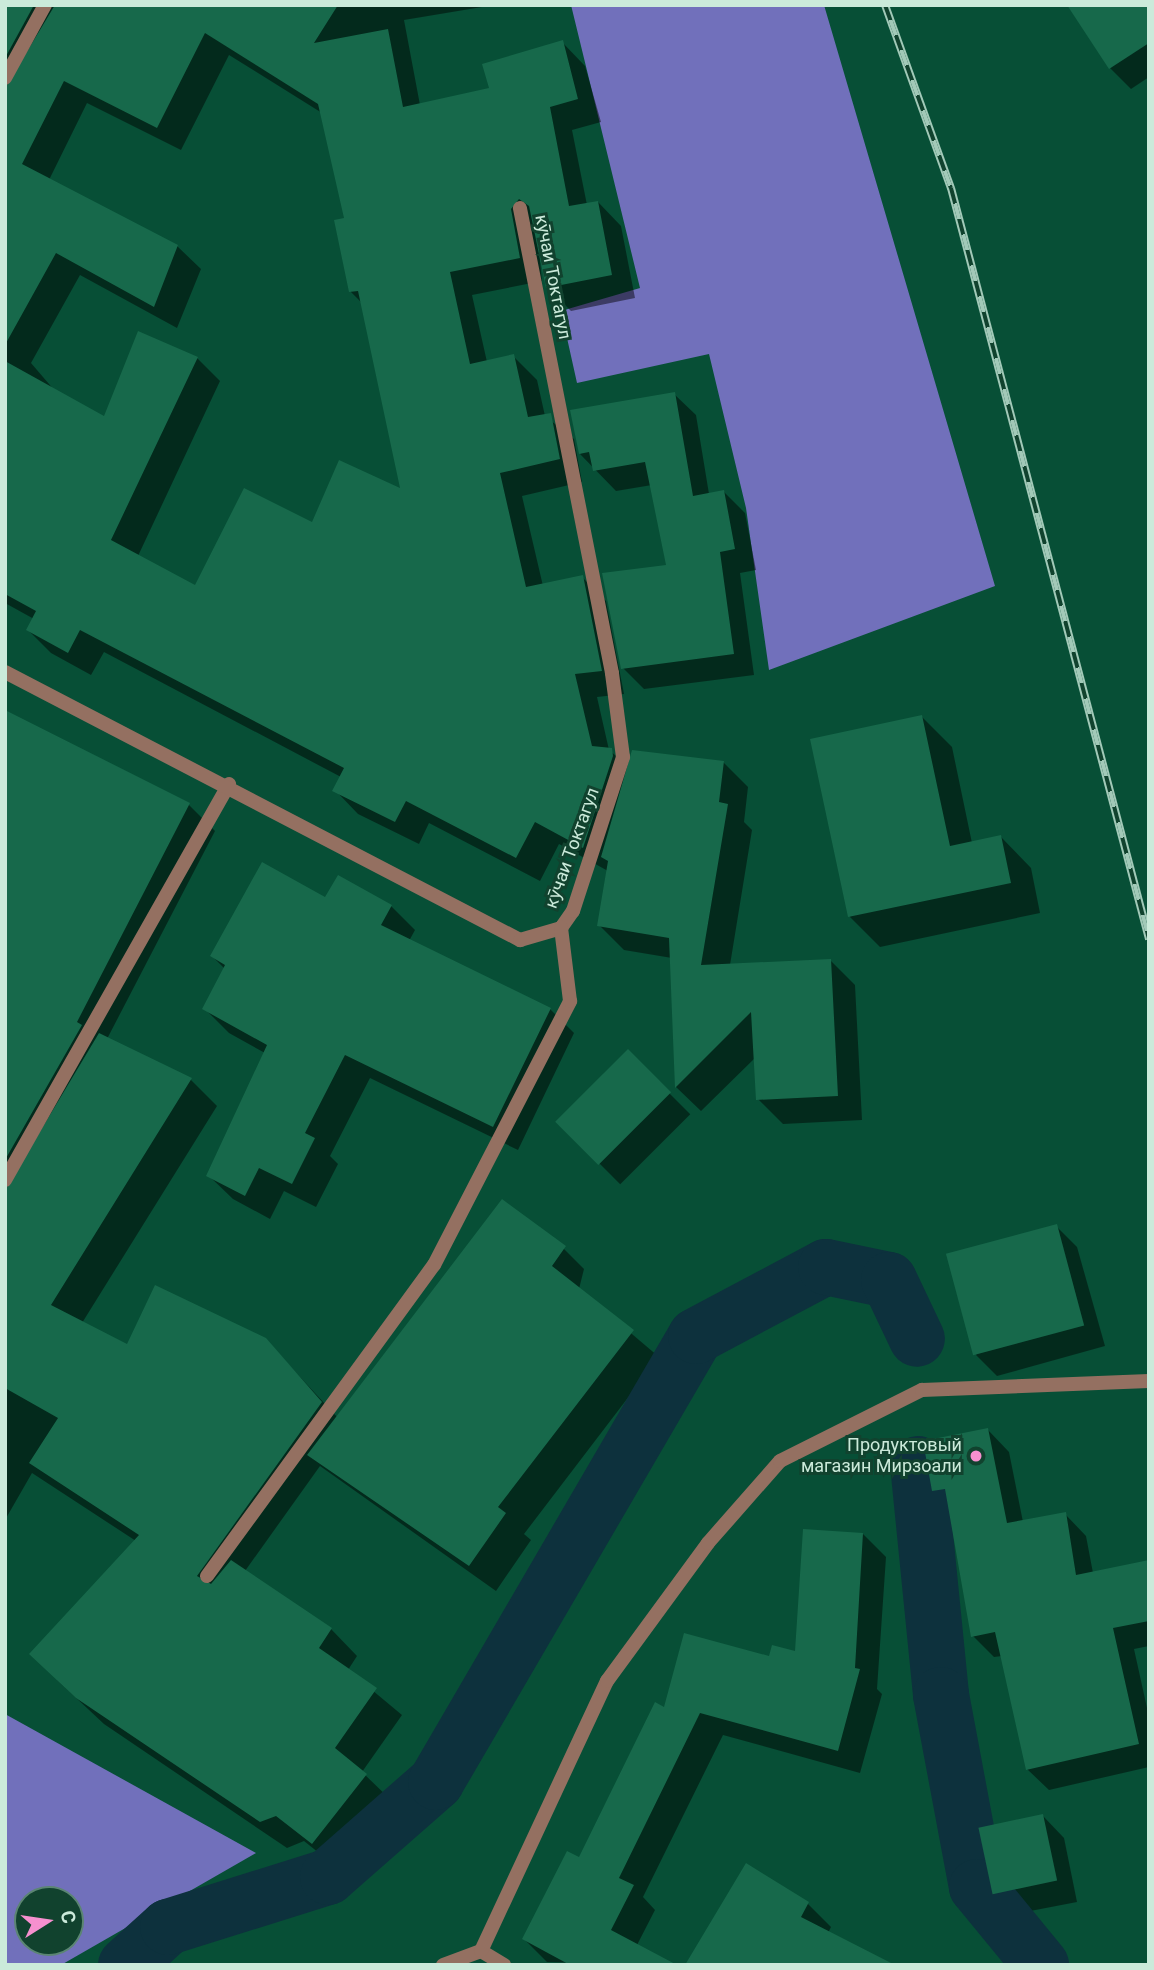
<!DOCTYPE html>
<html>
<head>
<meta charset="utf-8">
<style>
  body { margin:0 }
  #map { position:relative; width:1154px; height:1970px; overflow:hidden; background:#074f36; font-family:Roboto,sans-serif }
  div>[style] { position:absolute }
  [style*='--x'] { left:calc(var(--x)*1px); top:calc(var(--y)*1px); width:calc(var(--w)*1px); rotate:calc(var(--a)*1deg) }
  .forest>* { inset:0; background:#7170bb }
  .shadow>* { inset:0; background:#0007; transform-origin:0 0 }
  .canal>* { height:56px; margin:-28px; padding:0 28px; transform-origin:28px; border-radius:28px; background:#0d313d }
  .building>* { inset:0; background:#17694b; transform-origin:0 0 }
  .service>* { height:14px; margin:-7px; padding:0 7px; transform-origin:7px; border-radius:7px; background:#947061 }
  .minor>* { height:14px; margin:-7px; padding:0 7px; transform-origin:7px; border-radius:7px; background:#947061 }
  .rail>* { height:8px; margin-top:-4px; transform-origin:0; background:repeating-linear-gradient(90deg,#11422e 0 16px,#a2c9b8 0 32px); box-sizing:border-box; border-block:2px solid #a2c9b8 }
  .dots>* { width:19px; height:19px; translate:-50% -50%; box-sizing:border-box; border:4px solid #11422e; border-radius:50% }
  span { translate:-50% -50%; white-space:nowrap; text-align:center; line-height:1.15; -webkit-text-stroke:6px #11422e; paint-order:stroke }
  .street-label { font-size:18px; color:#cbeada }
  .poi-label { font-size:18px; color:#cbeada }
  .right { translate:-100% -50%; text-align:right }
  .frame { position:absolute; inset:0; border:7px solid #cbeada; pointer-events:none }
  .north { position:absolute; left:14px; top:1886px; width:70px; height:70px; box-sizing:border-box; background:#11422e; border:2px solid #5b8573; border-radius:50%; rotate:78deg; font-size:19px; font-weight:700; line-height:28px; text-align:center; color:#cbeada }
  .north::after { content:''; display:block; margin:auto; width:24px; height:32px; background:#f690cf; clip-path:polygon(50% 0,100% 100%,50% 72%,0 100%) }
</style>
</head>
<body>
<div id="map">
  <div class="forest">
    <div style="clip-path:polygon(571px 5px,824px 5px,995px 586px,769px 670px,746px 508px,709px 354px,577px 383px,561px 311px,640px 288px)"></div>
    <div style="clip-path:polygon(evenodd,5px 1714px,256px 1853px,61px 1965px,5px 1965px,5px 1714px,28px 1900px,70px 1900px,70px 1942px,28px 1942px,28px 1900px)"></div>
  </div>
  <div class="shadow">
    <div style="clip-path:polygon(evenodd,5px 5px,494px 5px,404px 20px,420px 105px,491px 90px,562px 42px,585px 66px,601px 122px,572px 130px,587px 205px,598px 202px,621px 226px,635px 298px,571px 311px,547px 287px,538px 241px,542px 281px,472px 295px,487px 362px,513px 356px,537px 380px,545px 416px,574px 439px,582px 482px,522px 496px,543px 586px,582px 577px,606px 601px,624px 694px,597px 697px,609px 750px,629px 767px,723px 762px,748px 787px,744px 822px,752px 830px,730px 965px,830px 960px,855px 985px,862px 1120px,783px 1124px,758px 1099px,756px 1057px,701px 1111px,676px 1087px,672px 958px,624px 950px,599px 925px,608px 871px,559px 844px,540px 881px,429px 823px,419px 844px,358px 814px,335px 790px,341px 777px,104px 652px,91px 675px,51px 653px,28px 630px,34px 619px,5px 603px,5px 5px,229px 55px,322px 113px,346px 219px,351px 292px,362px 303px,402px 491px,196px 587px,138px 556px,220px 381px,197px 358px,105px 418px,55px 391px,31px 363px,80px 275px,177px 328px,201px 269px,177px 246px,49px 180px,87px 103px,181px 150px,229px 55px)"></div>
    <div style="clip-path:polygon(1149px 5px,1149px 77px,1131px 89px,1110px 68px)"></div>
    <div style="clip-path:polygon(674px 394px,696px 415px,709px 494px,723px 491px,745px 513px,756px 570px,740px 573px,754px 675px,644px 689px,623px 668px,668px 566px,652px 485px,616px 491px,580px 454px)"></div>
    <div style="clip-path:polygon(5px 712px,189px 805px,215px 831px,107px 1039px,191px 1080px,217px 1106px,82px 1323px,128px 1347px,265px 1339px,338px 1418px,557px 1242px,584px 1269px,579px 1289px,659px 1357px,524px 1534px,531px 1540px,496px 1591px,320px 1466px,245px 1571px,331px 1629px,357px 1656px,348px 1670px,402px 1715px,362px 1772px,392px 1801px,339px 1869px,304px 1841px,287px 1848px,104px 1724px,57px 1680px,136px 1541px,32px 1473px,5px 1520px)"></div>
    <div style="clip-path:polygon(922px 717px,952px 747px,972px 843px,1001px 837px,1031px 868px,1040px 913px,880px 947px,850px 917px)"></div>
    <div style="clip-path:polygon(326px 900px,391px 906px,415px 930px,409px 941px,550px 1009px,574px 1033px,518px 1150px,370px 1078px,330px 1156px,338px 1164px,316px 1207px,284px 1191px,270px 1219px,233px 1199px,208px 1175px,265px 1053px,229px 1033px,205px 1009px,225px 969px,212px 956px)"></div>
    <div style="left:628px;top:1052px;width:88px;height:99px;rotate:45deg"></div>
    <div style="clip-path:polygon(1056px 1226px,1077px 1247px,1105px 1346px,997px 1376px,976px 1355px)"></div>
    <div style="clip-path:polygon(988px 1430px,1009px 1452px,1023px 1522px,1065px 1514px,1086px 1536px,1093px 1573px,1149px 1562px,1149px 1646px,1134px 1649px,1149px 1717px,1149px 1767px,1049px 1790px,1027px 1769px,1002px 1656px,994px 1657px,973px 1636px,950px 1506px,934px 1490px)"></div>
    <div style="clip-path:polygon(863px 1534px,886px 1557px,877px 1689px,882px 1694px,860px 1773px,723px 1735px,643px 1897px,655px 1910px,637px 1945px,674px 1965px,547px 1962px,524px 1939px,579px 1860px,665px 1709px,770px 1658px,797px 1654px)"></div>
    <div style="clip-path:polygon(1043px 1816px,1064px 1838px,1077px 1902px,1015px 1914px,993px 1893px)"></div>
    <div style="clip-path:polygon(747px 1866px,808px 1904px,831px 1927px,828px 1933px,687px 1965px)"></div>
  </div>
  <div class="canal">
    <div style="--x:918;--y:1464;--w:232;--a:84.3"></div>
    <div style="--x:941;--y:1695;--w:195;--a:79.4"></div>
    <div style="--x:977;--y:1887;--w:101;--a:50.6"></div>
    <div style="--x:126;--y:1965;--w:57;--a:-42.1"></div>
    <div style="--x:168;--y:1927;--w:168;--a:-17.4"></div>
    <div style="--x:328;--y:1877;--w:144;--a:-41.3"></div>
    <div style="--x:436;--y:1782;--w:516;--a:-59.76"></div>
    <div style="--x:696;--y:1336;--w:147;--a:-28"></div>
    <div style="--x:826;--y:1267;--w:64;--a:11.7"></div>
    <div style="--x:889;--y:1280;--w:65;--a:64.6"></div>
  </div>
  <div class="building">
    <div style="clip-path:polygon(5px 5px,34px 5px,5px 58px)"></div>
    <div style="clip-path:polygon(55px 5px,338px 5px,314px 43px,388px 29px,403px 107px,489px 88px,482px 64px,563px 40px,578px 99px,550px 107px,569px 206px,598px 201px,612px 275px,546px 288px,529px 206px,519px 199px,511px 209px,520px 258px,450px 272px,470px 364px,514px 354px,528px 417px,551px 413px,560px 459px,500px 473px,526px 587px,583px 575px,602px 671px,575px 674px,592px 746px,612px 748px,613px 756px,583px 848px,535px 822px,516px 858px,406px 801px,395px 822px,332px 791px,344px 768px,80px 630px,68px 653px,26px 630px,36px 611px,5px 594px,5px 361px,104px 416px,138px 331px,198px 357px,111px 540px,195px 585px,244px 488px,312px 522px,339px 460px,400px 488px,358px 291px,349px 292px,334px 220px,344px 218px,318px 104px,205px 33px,157px 128px,64px 81px,22px 164px,178px 245px,154px 307px,56px 253px,5px 345px,5px 88px)"></div>
    <div style="clip-path:polygon(1067px 5px,1149px 5px,1149px 43px,1109px 69px)"></div>
    <div style="clip-path:polygon(675px 392px,693px 496px,724px 490px,735px 549px,720px 552px,734px 654px,621px 669px,602px 573px,666px 565px,645px 462px,593px 471px,589px 452px,579px 454px,570px 410px)"></div>
    <div style="clip-path:polygon(5px 710px,190px 803px,77px 1022px,82px 1025px,5px 1160px)"></div>
    <div style="clip-path:polygon(922px 715px,950px 846px,1001px 835px,1011px 883px,848px 917px,810px 739px)"></div>
    <div style="clip-path:polygon(632px 750px,724px 761px,719px 802px,728px 804px,701px 965px,831px 959px,838px 1096px,756px 1100px,751px 1012px,675px 1088px,669px 938px,597px 926px,608px 861px,601px 857px)"></div>
    <div style="clip-path:polygon(262px 862px,325px 897px,338px 875px,392px 905px,381px 925px,551px 1008px,493px 1127px,345px 1055px,305px 1133px,315px 1138px,292px 1184px,259px 1168px,245px 1196px,206px 1176px,267px 1045px,202px 1009px,225px 965px,210px 956px)"></div>
    <div style="clip-path:polygon(99px 1033px,192px 1078px,51px 1305px,127px 1344px,155px 1285px,266px 1338px,322px 1402px,197px 1576px,211px 1584px,231px 1560px,332px 1628px,319px 1648px,377px 1688px,335px 1748px,367px 1774px,312px 1844px,276px 1816px,260px 1822px,76px 1698px,29px 1654px,139px 1535px,29px 1463px,58px 1418px,5px 1388px,5px 1190px)"></div>
    <div style="left:628px;top:1049px;width:61px;height:103px;rotate:45deg"></div>
    <div style="clip-path:polygon(502px 1199px,566px 1246px,552px 1266px,634px 1330px,498px 1507px,506px 1513px,469px 1566px,307px 1455px)"></div>
    <div style="left:1057px;top:1224px;width:105px;height:115px;rotate:75deg"></div>
    <div style="clip-path:polygon(988px 1428px,1007px 1523px,1066px 1512px,1076px 1575px,1149px 1560px,1149px 1621px,1113px 1628px,1139px 1744px,1026px 1770px,995px 1632px,971px 1637px,945px 1489px,932px 1491px,923px 1441px)"></div>
    <div style="clip-path:polygon(803px 1529px,863px 1533px,855px 1668px,860px 1669px,838px 1751px,700px 1713px,619px 1878px,634px 1885px,611px 1930px,677px 1965px,570px 1965px,522px 1939px,567px 1851px,579px 1857px,655px 1702px,664px 1707px,684px 1633px,769px 1656px,772px 1645px,795px 1651px)"></div>
    <div style="left:1043px;top:1814px;width:68px;height:66px;rotate:78deg"></div>
    <div style="clip-path:polygon(746px 1863px,809px 1902px,801px 1917px,895px 1965px,685px 1965px)"></div>
  </div>
  <div class="service">
    <div style="--x:5;--y:1180;--w:455;--a:-60.5"></div>
  </div>
  <div class="minor">
    <div style="--x:5;--y:78;--w:83;--a:-61.3"></div>
    <div style="--x:5;--y:672;--w:581;--a:27.49"></div>
    <div style="--x:520;--y:940;--w:43;--a:-16.3"></div>
    <div style="--x:561;--y:928;--w:21;--a:-55"></div>
    <div style="--x:573;--y:911;--w:162;--a:-72"></div>
    <div style="--x:623;--y:757;--w:85;--a:-97.5"></div>
    <div style="--x:612;--y:673;--w:474;--a:-101.2"></div>
    <div style="--x:207;--y:1576;--w:385;--a:-53.9"></div>
    <div style="--x:434;--y:1265;--w:297;--a:-62.7"></div>
    <div style="--x:570;--y:1001;--w:74;--a:-97"></div>
    <div style="--x:481;--y:1951;--w:27;--a:31"></div>
    <div style="--x:443;--y:1965;--w:40;--a:-20.2"></div>
    <div style="--x:481;--y:1951;--w:298;--a:-65"></div>
    <div style="--x:607;--y:1681;--w:171;--a:-53.8"></div>
    <div style="--x:708;--y:1543;--w:109;--a:-48.7"></div>
    <div style="--x:780;--y:1461;--w:159;--a:-26.6"></div>
    <div style="--x:922;--y:1390;--w:227;--a:-2.3"></div>
  </div>
  <div class="rail">
    <div style="--x:885;--y:5;--w:195;--a:70.2"></div>
    <div style="--x:951;--y:188;--w:777;--a:75.23"></div>
  </div>
  <div class="dots">
    <div style="left:976px;top:1456px;background:#f690cf"></div>
  </div>
  <div class="street-label">
    <span style="left:553px;top:277px;rotate:79deg">кӯчаи Токтагул</span>
    <span style="left:572px;top:848px;rotate:-70deg">кӯчаи Токтагул</span>
  </div>
  <div class="poi-label">
    <span class="right" style="left:962px;top:1456px">Продуктовый<br>магазин Мирзоали</span>
  </div>
  <div class="frame"></div>
  <div class="north">С</div>
</div>
</body>
</html>
